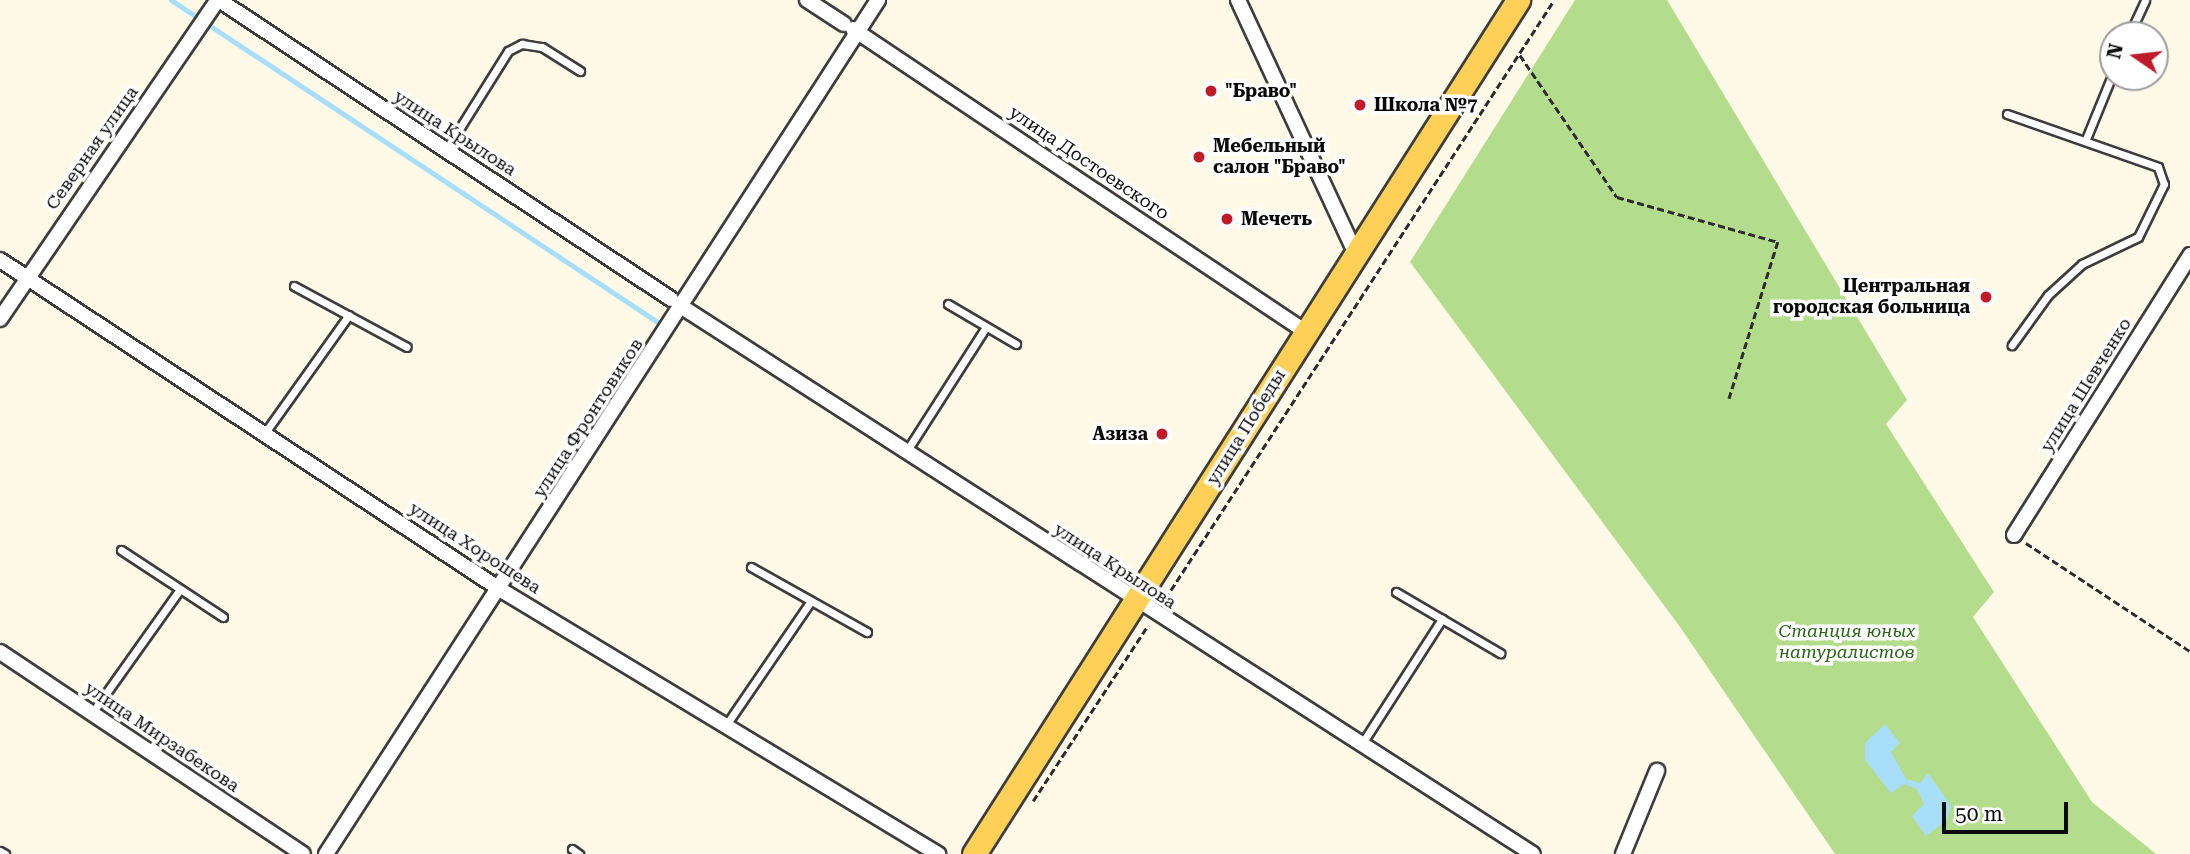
<!DOCTYPE html>
<html>
<head>
<meta charset="utf-8">
<style>
  body { margin:0 }
  #map { position:relative; width:2190px; height:854px; overflow:hidden; background:#fff9e7; font-family:"Roboto Serif",serif }
  div>[style] { position:absolute }
  [style*='--x'] { left:calc(var(--x)*1px); top:calc(var(--y)*1px); width:calc(var(--w)*1px); rotate:calc(var(--a)*1deg) }
  .forest>* { inset:0; background:#b4dc8d }
  .water>* { inset:0; background:#a8defa }
  .stream>* { height:5px; margin:-2.5px; padding:0 2.5px; transform-origin:2.5px; border-radius:2.5px; background:#a8defa }
  .path>* { height:2.5px; margin-top:-1.25px; transform-origin:0; background:repeating-linear-gradient(90deg,#2c2c2c 0 7px,transparent 0 10.5px) }
  .roads { filter:drop-shadow(2px 0 #3d3d3d) drop-shadow(-2px 0 #3d3d3d) drop-shadow(0 2px #3d3d3d) drop-shadow(0 -2px #3d3d3d) }
  .lane>* { height:7px; margin:-3.5px; padding:0 3.5px; transform-origin:3.5px; border-radius:3.5px; background:#fff }
  .street>* { height:14px; margin:-7px; padding:0 7px; transform-origin:7px; border-radius:7px; background:#fff }
  .primary>* { height:23px; margin:-11.5px; padding:0 11.5px; transform-origin:11.5px; border-radius:11.5px; background:#ffd057 }
  .dots>* { width:19px; height:19px; translate:-50% -50%; box-sizing:border-box; border:4px solid #fff; border-radius:50% }
  span { translate:-50% -50%; white-space:nowrap; text-align:center; line-height:1.15; -webkit-text-stroke:7px #fff; paint-order:stroke }
  .poi-label { font-size:18px; color:#0a0a0a; font-weight:700 }
  .left { translate:0 -50%; text-align:left }
  .right { translate:-100% -50%; text-align:right }
  .street-label { font-size:18px; color:#0a0a0a }
  .park-label { font-size:18px; color:#2a6418; font-style:italic }
  .north { position:absolute; left:2099px; top:21px; width:70px; height:70px; box-sizing:border-box; background:#fff; border:2px solid #9d9d9d; border-radius:50%; rotate:284deg; font-size:19px; font-weight:700; line-height:28px; text-align:center; color:#0a0a0a }
  .north::after { content:''; display:block; margin:auto; width:24px; height:32px; background:#c01b29; clip-path:polygon(50% 0,100% 100%,50% 72%,0 100%) }
  .scale { position:absolute; left:1942px; top:802px; width:126px; height:32px; box-sizing:border-box; border:4px solid #0a0a0a; border-top:0; padding-left:9px; font-size:21px; line-height:24px; white-space:nowrap; color:#0a0a0a; -webkit-text-stroke:5px #fff; paint-order:stroke }
</style>
</head>
<body>
<div id="map">
  <div class="forest">
    <div style="clip-path:polygon(1575px 0,1667px 0,1907px 400px,1886px 424px,1994px 592px,1973px 617px,2092px 802px,2156px 854px,1835px 854px,1680px 627px,1410px 262px)"></div>
  </div>
  <div class="water">
    <div style="clip-path:polygon(1885px 724px,1900px 743px,1891px 752px,1906px 779px,1920px 783px,1928px 773px,1951px 806px,1947px 820px,1926px 836px,1912px 816px,1924px 804px,1917px 789px,1904px 784px,1891px 793px,1865px 760px,1865px 743px)"></div>
  </div>
  <div class="stream">
    <div style="--x:171;--y:0;--w:589;--a:33.5"></div>
  </div>
  <div class="path">
    <div style="--x:1520;--y:55;--w:172;--a:55.7"></div>
    <div style="--x:1617;--y:197;--w:167;--a:15.6"></div>
    <div style="--x:1778;--y:242;--w:164;--a:107.3"></div>
    <div style="--x:2026;--y:543;--w:196;--a:33.4"></div>
    <div style="--x:1165;--y:599;--w:714;--a:-57"></div>
    <div style="--x:1033;--y:801;--w:210;--a:-56.8"></div>
  </div>
  <div class="roads">
    <div class="lane">
      <div style="--x:2129;--y:35;--w:38;--a:-65"></div>
      <div style="--x:2007;--y:114;--w:160;--a:19.3"></div>
      <div style="--x:2158;--y:167;--w:18;--a:71"></div>
      <div style="--x:2164;--y:184;--w:59;--a:116.1"></div>
      <div style="--x:2138;--y:237;--w:62;--a:154.3"></div>
      <div style="--x:2082;--y:264;--w:46;--a:137.6"></div>
      <div style="--x:2048;--y:295;--w:62;--a:125.8"></div>
      <div style="--x:2086;--y:139;--w:71;--a:-67.8"></div>
      <div style="--x:446;--y:150;--w:117;--a:-57.9"></div>
      <div style="--x:508;--y:51;--w:16;--a:-27"></div>
      <div style="--x:522;--y:44;--w:20;--a:9"></div>
      <div style="--x:542;--y:47;--w:45;--a:32.3"></div>
      <div style="--x:294;--y:286;--w:128;--a:28.4"></div>
      <div style="--x:948;--y:304;--w:79;--a:30.5"></div>
      <div style="--x:264;--y:434;--w:146;--a:-54.5"></div>
      <div style="--x:906;--y:452;--w:148;--a:-57.4"></div>
      <div style="--x:121;--y:550;--w:122;--a:33.3"></div>
      <div style="--x:751;--y:567;--w:133;--a:29.3"></div>
      <div style="--x:1396;--y:592;--w:121;--a:30.4"></div>
      <div style="--x:92;--y:713;--w:152;--a:-54.6"></div>
      <div style="--x:726;--y:725;--w:150;--a:-55.6"></div>
      <div style="--x:1361;--y:745;--w:150;--a:-57.3"></div>
      <div style="--x:572;--y:849;--w:9;--a:36"></div>
      <div style="--x:0;--y:851;--w:6;--a:31"></div>
    </div>
    <div class="street">
      <div style="--x:219;--y:0;--w:542;--a:33.48"></div>
      <div style="--x:807;--y:0;--w:44;--a:33"></div>
      <div style="--x:1238;--y:0;--w:282;--a:65.1"></div>
      <div style="--x:853;--y:29;--w:541;--a:33.78"></div>
      <div style="--x:0;--y:260;--w:600;--a:33.37"></div>
      <div style="--x:501;--y:590;--w:511;--a:31.14"></div>
      <div style="--x:679;--y:305;--w:1015;--a:32.74"></div>
      <div style="--x:0;--y:319;--w:386;--a:-55.7"></div>
      <div style="--x:2014;--y:535;--w:331;--a:-57.8"></div>
      <div style="--x:0;--y:652;--w:364;--a:33.7"></div>
      <div style="--x:326;--y:854;--w:1017;--a:-57.12"></div>
      <div style="--x:1623;--y:854;--w:90;--a:-67.7"></div>
    </div>
    <div class="primary">
      <div style="--x:974;--y:854;--w:1013;--a:-57.5"></div>
    </div>
  </div>
  <div class="dots">
    <div style="left:1211px;top:91px;background:#c01b29"></div>
    <div style="left:1360px;top:105px;background:#c01b29"></div>
    <div style="left:1199px;top:157px;background:#c01b29"></div>
    <div style="left:1227px;top:219px;background:#c01b29"></div>
    <div style="left:1986px;top:297px;background:#c01b29"></div>
    <div style="left:1162px;top:434px;background:#c01b29"></div>
  </div>
  <div class="poi-label">
    <span class="left" style="left:1225px;top:91px">"Браво"</span>
    <span class="left" style="left:1374px;top:105px">Школа №7</span>
    <span class="left" style="left:1213px;top:157px">Мебельный<br>салон "Браво"</span>
    <span class="left" style="left:1241px;top:219px">Мечеть</span>
    <span class="right" style="left:1970px;top:297px">Центральная<br>городская больница</span>
    <span class="right" style="left:1148px;top:434px">Азиза</span>
  </div>
  <div class="street-label">
    <span style="left:455px;top:133px;rotate:33deg">улица Крылова</span>
    <span style="left:92px;top:148px;rotate:-55deg">Северная улица</span>
    <span style="left:1089px;top:163px;rotate:34deg">улица Достоевского</span>
    <span style="left:2086px;top:385px;rotate:-58deg">улица Шевченко</span>
    <span style="left:588px;top:418px;rotate:-57deg">улица Фронтовиков</span>
    <span style="left:1246px;top:427px;rotate:-58deg">улица Победы</span>
    <span style="left:475px;top:548px;rotate:33deg">улица Хорошева</span>
    <span style="left:1115px;top:566px;rotate:33deg">улица Крылова</span>
    <span style="left:162px;top:737px;rotate:34deg">улица Мирзабекова</span>
  </div>
  <div class="park-label">
    <span style="left:1847px;top:642px">Станция юных<br>натуралистов</span>
  </div>
  <div class="north">N</div>
  <div class="scale">50 m</div>
</div>
</body>
</html>
